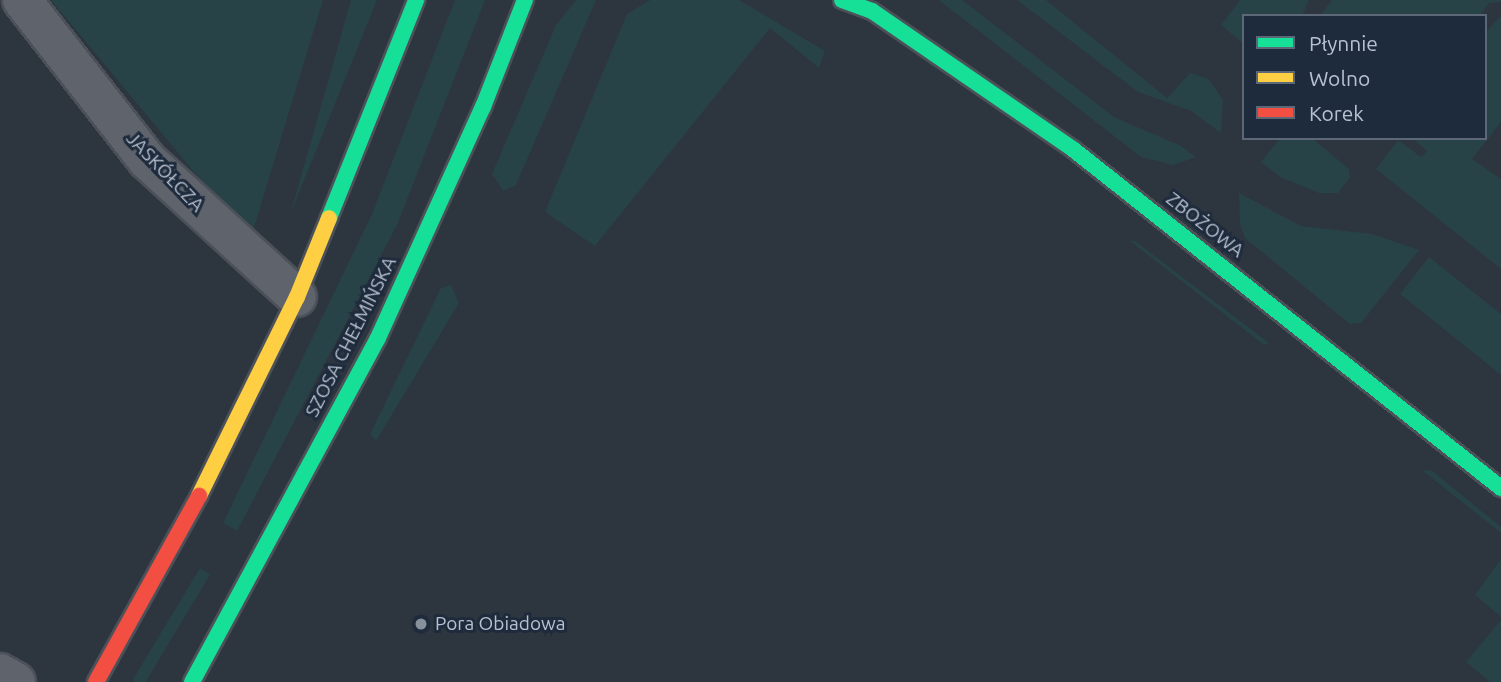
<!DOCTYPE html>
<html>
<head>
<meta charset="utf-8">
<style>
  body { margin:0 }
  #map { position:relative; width:1501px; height:682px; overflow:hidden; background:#2d353f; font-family:Ubuntu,sans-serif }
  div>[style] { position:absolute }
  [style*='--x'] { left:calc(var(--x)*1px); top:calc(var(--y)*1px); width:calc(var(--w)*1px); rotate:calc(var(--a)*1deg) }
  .green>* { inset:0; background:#284347; transform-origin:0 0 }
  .roads { filter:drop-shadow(2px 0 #4c5159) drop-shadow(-2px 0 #4c5159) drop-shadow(0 2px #4c5159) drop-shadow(0 -2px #4c5159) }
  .street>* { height:38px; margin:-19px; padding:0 19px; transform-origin:19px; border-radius:19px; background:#5e636c }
  .fast>* { height:16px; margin:-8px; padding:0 8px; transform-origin:8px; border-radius:8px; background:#16e098 }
  .slow>* { height:16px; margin:-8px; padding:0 8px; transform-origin:8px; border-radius:8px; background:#ffcf43 }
  .jam>* { height:16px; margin:-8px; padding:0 8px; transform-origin:8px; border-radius:8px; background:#f24e42 }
  .dots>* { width:19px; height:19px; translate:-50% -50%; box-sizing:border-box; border:4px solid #1e2b3c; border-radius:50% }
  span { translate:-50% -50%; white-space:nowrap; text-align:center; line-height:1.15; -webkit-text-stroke:6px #1e2b3c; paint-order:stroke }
  .street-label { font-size:19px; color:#b8c1cf }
  .poi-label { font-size:19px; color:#b8c1cf }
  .left { translate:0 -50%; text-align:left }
  .legend { position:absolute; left:1242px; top:14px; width:245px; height:126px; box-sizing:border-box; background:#1e2b3c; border:2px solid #5c6777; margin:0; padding:9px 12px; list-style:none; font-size:21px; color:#b8c1cf }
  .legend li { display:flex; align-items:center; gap:14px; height:35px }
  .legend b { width:35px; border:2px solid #5c6777 }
</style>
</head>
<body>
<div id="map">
  <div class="green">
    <div style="clip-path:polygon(51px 0,323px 0,252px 234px,194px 172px)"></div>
    <div style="clip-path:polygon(351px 0,377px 0,290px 215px)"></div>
    <div style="clip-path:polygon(455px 0,485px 0,397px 225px,237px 531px,223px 523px,372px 214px)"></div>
    <div style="clip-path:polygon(576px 0,596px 0,516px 185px,503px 191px,492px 174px,556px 25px)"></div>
    <div style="clip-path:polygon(650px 0,739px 0,825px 51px,819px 68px,770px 28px,595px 246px,545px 212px,627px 14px)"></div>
    <div style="clip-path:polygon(939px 0,962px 0,1114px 117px,1181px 146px,1196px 157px,1173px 165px,1141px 157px)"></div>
    <div style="clip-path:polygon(1017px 0,1046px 0,1167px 98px,1190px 73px,1209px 79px,1223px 100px,1221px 133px,1191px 111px,1138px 92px)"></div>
    <div style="clip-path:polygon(1240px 0,1309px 0,1302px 16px,1244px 16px,1244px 44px,1221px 25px)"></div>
    <div style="clip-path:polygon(1332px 0,1501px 0,1501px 2px,1489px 3px,1479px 16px,1320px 16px)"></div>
    <div style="clip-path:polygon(1501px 16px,1501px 122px,1472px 159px,1501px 179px,1501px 269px,1376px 169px,1398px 140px,1421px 157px,1427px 151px,1412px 138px,1485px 138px,1485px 33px)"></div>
    <div style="clip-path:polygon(1280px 138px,1312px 138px,1349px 169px,1350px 178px,1338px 193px,1319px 193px,1280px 177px,1261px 162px)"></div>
    <div style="clip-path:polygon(1239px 193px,1301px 226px,1372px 234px,1419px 250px,1361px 323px,1350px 324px,1245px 238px,1240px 225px)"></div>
    <div style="clip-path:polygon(1130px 241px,1135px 241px,1269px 343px,1264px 345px)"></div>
    <div style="clip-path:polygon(1429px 257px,1501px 314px,1501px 375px,1400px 294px)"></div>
    <div style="clip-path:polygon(451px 285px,459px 303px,376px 441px,370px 434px,441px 288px)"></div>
    <div style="clip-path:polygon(1431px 470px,1501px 527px,1501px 533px,1423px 471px)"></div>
    <div style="clip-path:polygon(1501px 559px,1501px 617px,1475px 595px)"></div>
    <div style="left:200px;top:568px;width:12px;height:131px;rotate:31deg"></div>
    <div style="clip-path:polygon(1501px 620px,1501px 682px,1490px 682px,1466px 662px)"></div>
  </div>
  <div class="roads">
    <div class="street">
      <div style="--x:22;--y:0;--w:203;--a:52"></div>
      <div style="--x:147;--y:160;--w:203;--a:42.4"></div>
      <div style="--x:0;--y:673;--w:18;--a:29"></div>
    </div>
    <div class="fast">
      <div style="--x:842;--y:0;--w:32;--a:20"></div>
      <div style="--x:872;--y:11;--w:245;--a:34.5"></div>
      <div style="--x:1074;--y:150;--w:545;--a:38.36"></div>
      <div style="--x:329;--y:218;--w:235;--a:-68.2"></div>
      <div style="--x:192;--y:682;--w:391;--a:-61.6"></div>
      <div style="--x:378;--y:338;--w:254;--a:-65.6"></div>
      <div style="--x:483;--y:107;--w:115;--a:-68.6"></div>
    </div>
    <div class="slow">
      <div style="--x:199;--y:496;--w:222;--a:-63.8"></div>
      <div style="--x:297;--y:297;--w:85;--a:-67.9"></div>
    </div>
    <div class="jam">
      <div style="--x:96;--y:682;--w:213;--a:-61"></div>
    </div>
  </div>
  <div class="dots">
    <div style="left:421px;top:624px;background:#87909d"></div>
  </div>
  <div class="street-label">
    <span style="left:165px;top:172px;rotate:46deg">JASKÓŁCZA</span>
    <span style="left:1205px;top:225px;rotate:38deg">ZBOŻOWA</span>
    <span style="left:351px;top:337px;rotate:-63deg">SZOSA CHEŁMIŃSKA</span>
  </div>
  <div class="poi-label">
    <span class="left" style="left:435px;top:624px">Pora Obiadowa</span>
  </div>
  <ul class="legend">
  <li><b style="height:9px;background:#16e098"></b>Płynnie</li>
  <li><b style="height:9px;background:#ffcf43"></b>Wolno</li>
  <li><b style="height:9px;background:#f24e42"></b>Korek</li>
  </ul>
</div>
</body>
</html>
